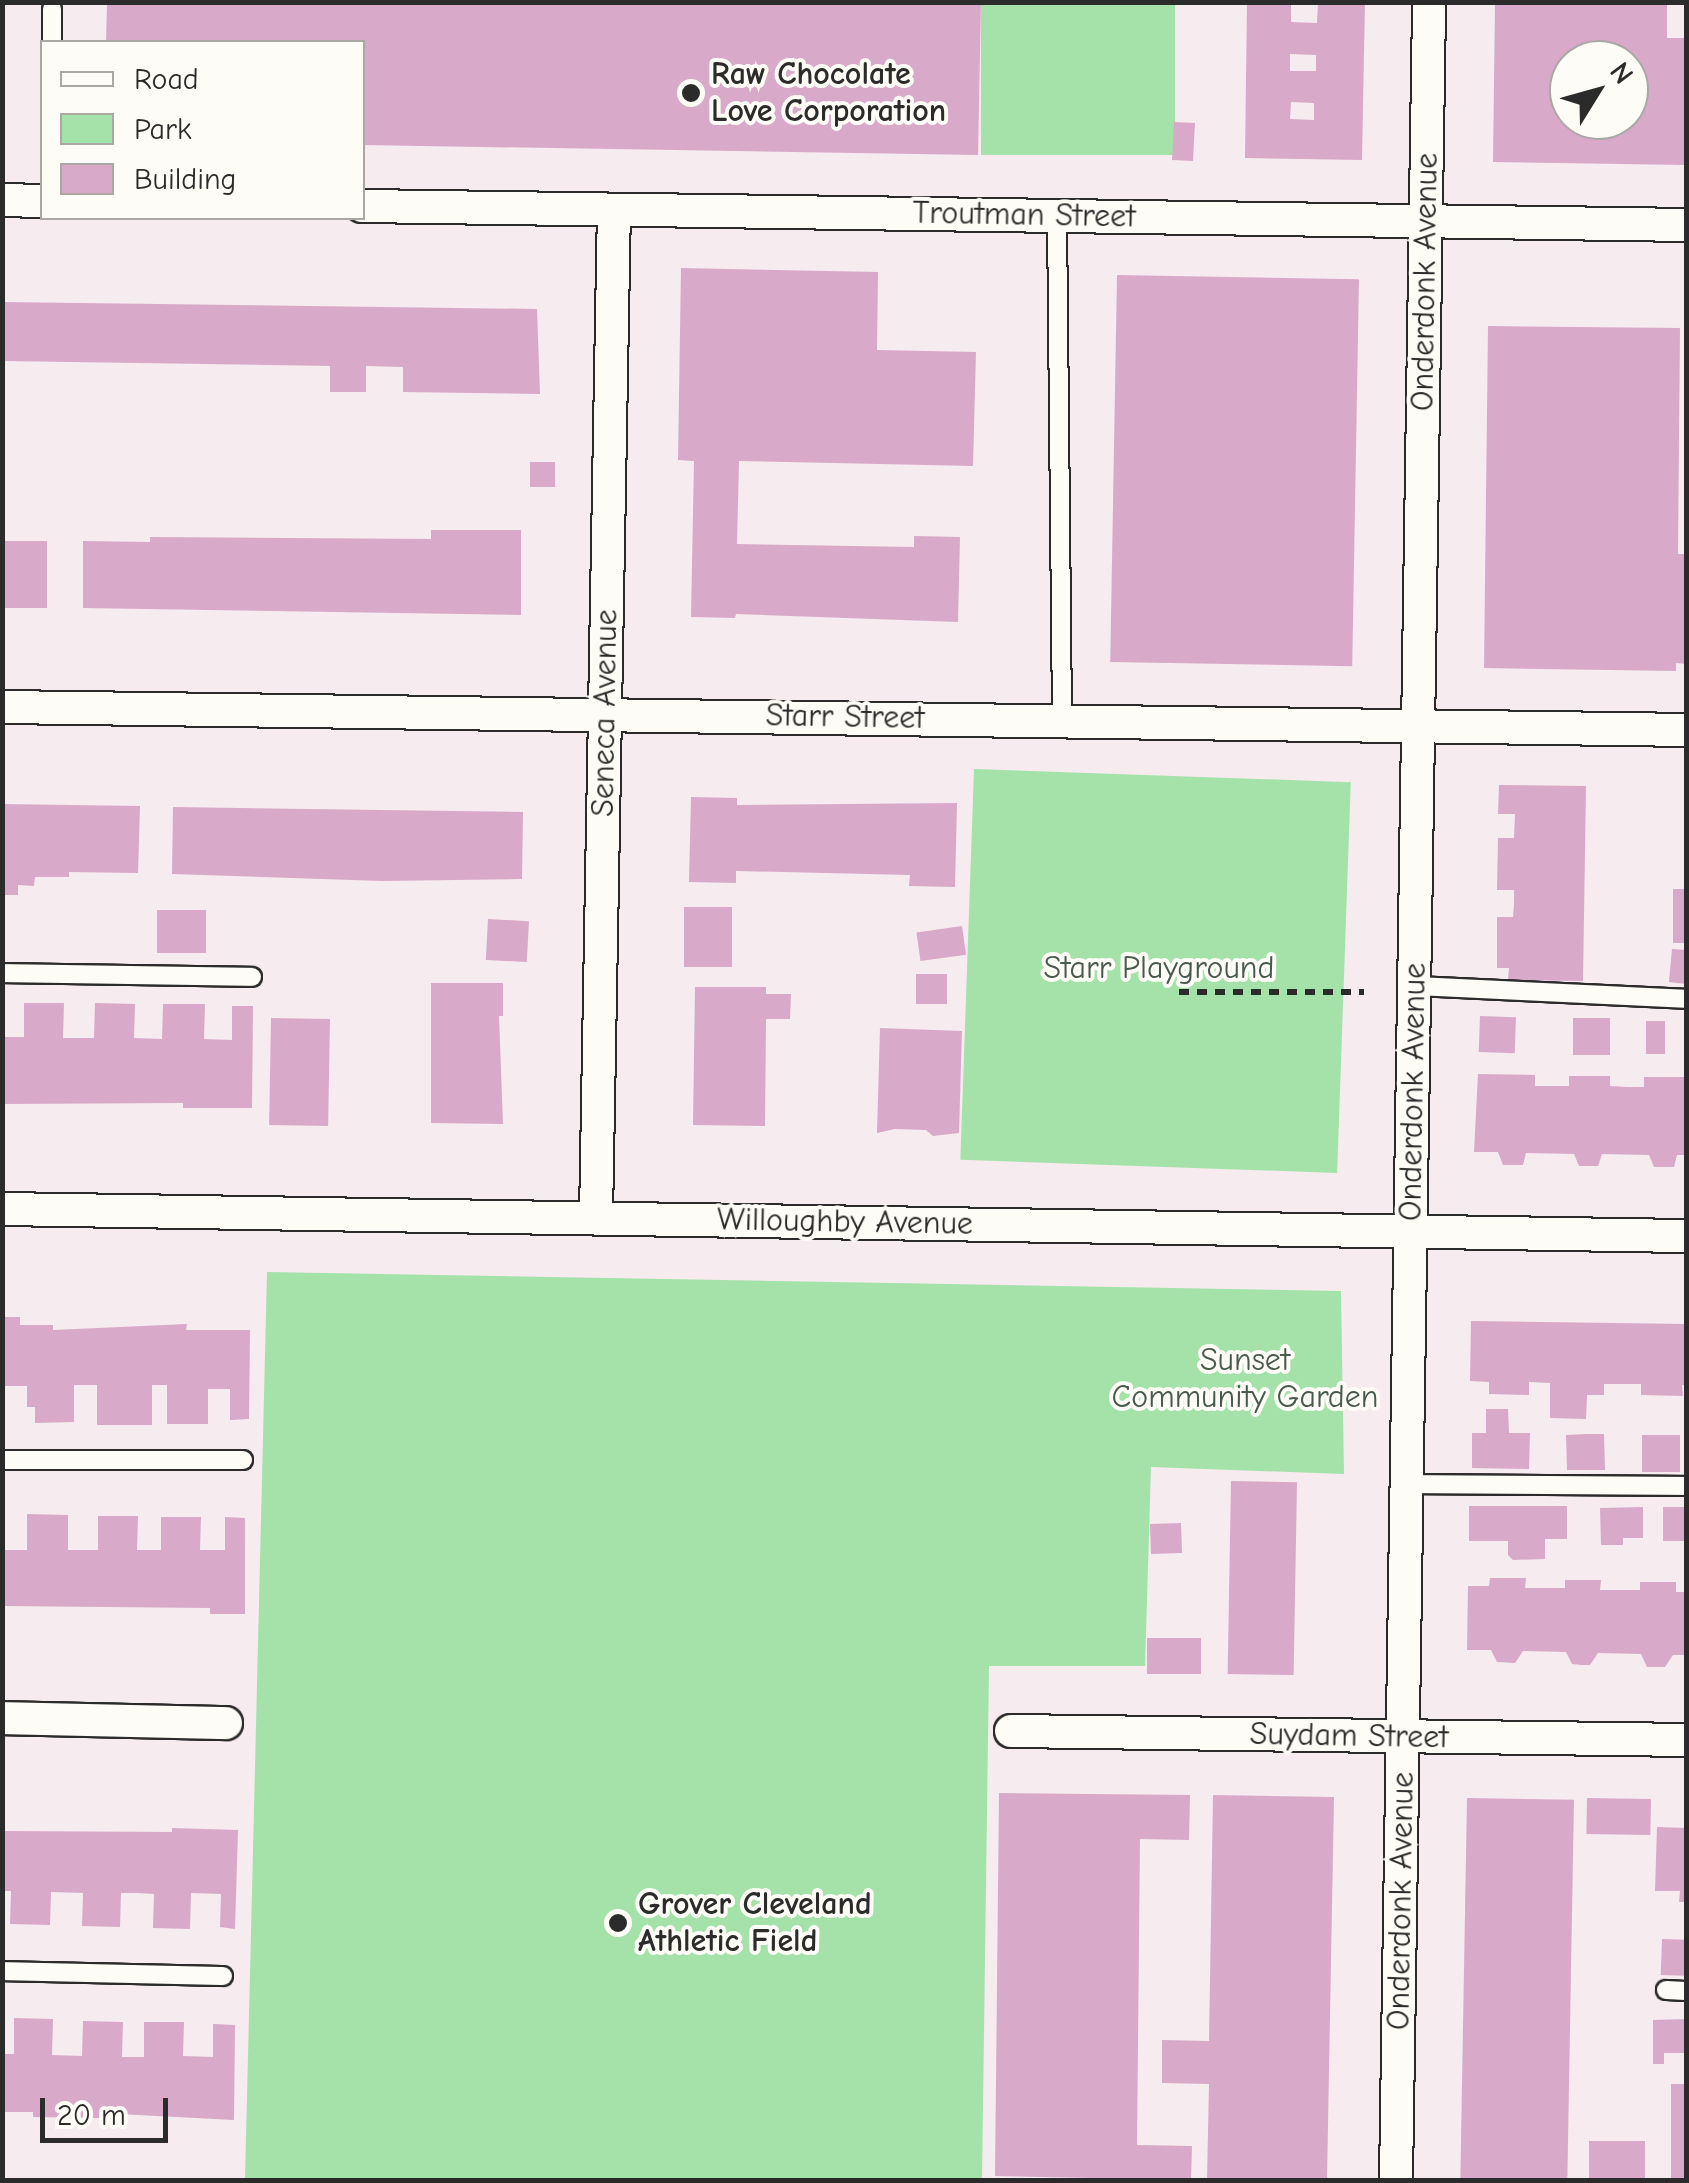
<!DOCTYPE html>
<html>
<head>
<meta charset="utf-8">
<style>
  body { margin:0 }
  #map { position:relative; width:1689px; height:2183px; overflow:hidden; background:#f6ebee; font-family:"Comic Neue",sans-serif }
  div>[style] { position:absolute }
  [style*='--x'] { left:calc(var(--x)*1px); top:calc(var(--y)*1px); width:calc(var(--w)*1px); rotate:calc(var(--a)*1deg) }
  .green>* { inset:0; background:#a4e2aa; transform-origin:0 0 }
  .building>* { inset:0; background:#d9a9c9; transform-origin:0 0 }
  .path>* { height:6px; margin-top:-3px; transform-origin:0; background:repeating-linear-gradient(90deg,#2b2b2b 0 10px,transparent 0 18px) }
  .roads { filter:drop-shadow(2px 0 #2b2b2b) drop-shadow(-2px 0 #2b2b2b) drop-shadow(0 2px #2b2b2b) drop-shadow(0 -2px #2b2b2b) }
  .lane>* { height:18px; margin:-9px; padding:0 9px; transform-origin:9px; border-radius:9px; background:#fdfcf7 }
  .street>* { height:32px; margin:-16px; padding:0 16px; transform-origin:16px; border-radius:16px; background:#fdfcf7 }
  .dots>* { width:28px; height:28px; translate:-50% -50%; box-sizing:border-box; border:5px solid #fdfcf7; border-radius:50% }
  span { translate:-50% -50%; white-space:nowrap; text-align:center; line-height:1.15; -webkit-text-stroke:8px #fdfcf7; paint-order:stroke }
  .poi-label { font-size:32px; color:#2b2b2b; font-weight:700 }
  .left { translate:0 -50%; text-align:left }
  .street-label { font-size:32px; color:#2b2b2b }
  .park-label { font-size:32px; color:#49594b }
  .frame { position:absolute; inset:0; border:5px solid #2b2b2b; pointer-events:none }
  .legend { position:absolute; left:40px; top:40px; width:325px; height:180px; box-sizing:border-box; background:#fdfcf7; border:2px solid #a9a8a5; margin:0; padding:12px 18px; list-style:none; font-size:30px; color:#2b2b2b }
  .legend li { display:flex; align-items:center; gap:20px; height:50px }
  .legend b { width:50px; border:2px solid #a9a8a5 }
  .north { position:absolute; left:1549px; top:40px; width:100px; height:100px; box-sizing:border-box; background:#fdfcf7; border:2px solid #a9a8a5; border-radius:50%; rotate:53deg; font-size:28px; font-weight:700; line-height:40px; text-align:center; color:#2b2b2b }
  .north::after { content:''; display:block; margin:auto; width:35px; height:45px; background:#2b2b2b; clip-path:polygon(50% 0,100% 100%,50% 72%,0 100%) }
  .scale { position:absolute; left:40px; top:2098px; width:128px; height:45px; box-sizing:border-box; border:5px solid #2b2b2b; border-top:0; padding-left:12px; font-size:30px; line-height:35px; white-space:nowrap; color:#2b2b2b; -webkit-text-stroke:8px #fdfcf7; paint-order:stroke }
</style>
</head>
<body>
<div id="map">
  <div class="green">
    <div style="left:981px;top:3px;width:194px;height:152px"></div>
    <div style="left:974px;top:769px;width:377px;height:391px;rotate:2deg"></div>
    <div style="clip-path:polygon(267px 1272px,1341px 1291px,1344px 1474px,1151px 1467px,1145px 1666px,989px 1666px,982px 2180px,245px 2180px)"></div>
  </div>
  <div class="building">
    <div style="clip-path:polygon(107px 2px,981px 2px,978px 155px,362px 145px,362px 42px,106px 42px)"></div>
    <div style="clip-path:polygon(evenodd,1247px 2px,1291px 2px,1291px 22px,1317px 23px,1318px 2px,1365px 2px,1362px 160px,1245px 158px,1247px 2px,1290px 54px,1316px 55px,1316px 71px,1290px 71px,1290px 54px,1247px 2px,1291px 102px,1314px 103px,1314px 120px,1290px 119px,1291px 102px)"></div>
    <div style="clip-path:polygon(evenodd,1495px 2px,1667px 2px,1667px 38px,1686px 38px,1686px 165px,1493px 162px,1495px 2px,1569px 60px,1629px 60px,1629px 120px,1569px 120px,1569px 60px)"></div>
    <div style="left:1174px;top:122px;width:21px;height:38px;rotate:3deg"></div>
    <div style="clip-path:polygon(681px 268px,878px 272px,877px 350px,976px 352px,973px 466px,739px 461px,737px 544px,914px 547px,914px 536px,960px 537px,958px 622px,736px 614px,735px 618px,691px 617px,694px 461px,678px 460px)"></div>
    <div style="left:1117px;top:275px;width:242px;height:387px;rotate:1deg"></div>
    <div style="clip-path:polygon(2px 302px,537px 309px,540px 394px,403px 392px,403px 367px,366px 366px,366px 392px,330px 392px,330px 366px,2px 361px)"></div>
    <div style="clip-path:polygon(1488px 326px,1680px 328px,1678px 554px,1686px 554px,1686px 664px,1676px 663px,1676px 671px,1484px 668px)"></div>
    <div style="left:530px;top:462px;width:25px;height:25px"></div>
    <div style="clip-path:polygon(431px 530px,521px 530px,521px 615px,83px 608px,83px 541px,150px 542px,150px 537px,431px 539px)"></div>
    <div style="left:2px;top:541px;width:45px;height:67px"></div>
    <div style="clip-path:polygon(1499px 785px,1586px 786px,1583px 981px,1508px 980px,1509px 968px,1497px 968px,1497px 917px,1513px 917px,1514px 904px,1514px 890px,1497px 890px,1498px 838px,1514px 838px,1515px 814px,1498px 814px)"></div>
    <div style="clip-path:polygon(691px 797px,737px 798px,737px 805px,957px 803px,955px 887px,909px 886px,910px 875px,736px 871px,736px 883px,689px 882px)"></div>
    <div style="clip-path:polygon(2px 804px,140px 806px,138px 873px,69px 872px,69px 877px,35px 877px,34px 886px,18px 885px,18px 895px,2px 895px)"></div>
    <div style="clip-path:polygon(173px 807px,523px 812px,522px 879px,382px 881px,172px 874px)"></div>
    <div style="left:1673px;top:889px;width:13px;height:54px"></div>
    <div style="left:732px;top:907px;width:60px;height:48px;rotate:90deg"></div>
    <div style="left:157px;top:910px;width:49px;height:43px"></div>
    <div style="left:488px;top:919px;width:41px;height:41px;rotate:3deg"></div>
    <div style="left:962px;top:926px;width:29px;height:46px;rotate:82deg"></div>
    <div style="clip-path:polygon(1672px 949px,1686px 950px,1686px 984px,1669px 982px)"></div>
    <div style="left:947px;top:974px;width:30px;height:31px;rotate:90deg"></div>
    <div style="clip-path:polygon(431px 983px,503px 983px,503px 1016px,499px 1016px,503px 1124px,431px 1123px)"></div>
    <div style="clip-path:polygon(695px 987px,766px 987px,766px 994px,791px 994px,790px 1019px,766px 1019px,765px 1126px,693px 1125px)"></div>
    <div style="clip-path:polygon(24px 1003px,64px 1003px,63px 1038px,94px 1038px,95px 1003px,135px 1004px,134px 1038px,162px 1039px,163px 1004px,205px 1004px,204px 1039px,232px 1040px,232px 1006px,253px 1006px,252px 1108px,183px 1108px,183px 1103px,2px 1104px,2px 1037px,24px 1037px)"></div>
    <div style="left:1480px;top:1016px;width:36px;height:36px;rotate:2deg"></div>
    <div style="left:271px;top:1018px;width:59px;height:107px;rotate:1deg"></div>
    <div style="left:1573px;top:1018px;width:37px;height:37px"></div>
    <div style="left:1646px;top:1021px;width:19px;height:33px"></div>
    <div style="clip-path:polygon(880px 1028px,962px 1031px,959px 1133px,933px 1136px,926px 1130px,895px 1129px,877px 1133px)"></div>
    <div style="clip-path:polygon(1478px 1074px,1535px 1075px,1535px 1086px,1569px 1086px,1569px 1076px,1610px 1076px,1610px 1086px,1627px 1087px,1644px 1087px,1644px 1077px,1685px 1077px,1686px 1155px,1677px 1155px,1674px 1167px,1654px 1167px,1649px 1155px,1602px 1154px,1598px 1166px,1579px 1166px,1574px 1154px,1526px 1153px,1523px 1165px,1503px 1165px,1498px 1152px,1474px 1152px)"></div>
    <div style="clip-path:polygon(2px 1317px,20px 1317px,20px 1325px,53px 1325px,53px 1330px,187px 1324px,186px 1330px,250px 1330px,249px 1419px,230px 1420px,230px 1389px,208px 1389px,208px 1424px,167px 1424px,167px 1385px,152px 1385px,152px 1425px,97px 1425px,97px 1385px,74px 1385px,74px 1422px,35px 1423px,35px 1407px,27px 1407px,27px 1386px,2px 1386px)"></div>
    <div style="clip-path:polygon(1471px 1321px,1686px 1324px,1686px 1385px,1682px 1385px,1683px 1396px,1641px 1395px,1641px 1384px,1604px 1384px,1604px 1395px,1587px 1395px,1586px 1419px,1550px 1418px,1550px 1383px,1529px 1382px,1529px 1395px,1489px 1394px,1489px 1382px,1470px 1381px)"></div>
    <div style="clip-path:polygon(1486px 1409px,1508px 1409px,1509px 1433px,1530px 1433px,1529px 1469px,1472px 1468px,1472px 1433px,1486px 1433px)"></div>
    <div style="clip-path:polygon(1586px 1434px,1604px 1434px,1605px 1470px,1567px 1470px,1566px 1435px)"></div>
    <div style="left:1642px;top:1435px;width:38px;height:37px"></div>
    <div style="left:1231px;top:1481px;width:66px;height:193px;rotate:1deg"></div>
    <div style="clip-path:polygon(1469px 1506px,1567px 1506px,1567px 1539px,1545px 1539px,1545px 1559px,1513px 1560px,1508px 1555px,1508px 1541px,1469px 1541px)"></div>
    <div style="clip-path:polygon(1643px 1507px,1643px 1538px,1623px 1538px,1623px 1545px,1601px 1545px,1600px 1508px)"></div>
    <div style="left:1663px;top:1507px;width:23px;height:34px"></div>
    <div style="clip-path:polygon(27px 1514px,68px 1515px,68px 1550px,98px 1550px,98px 1516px,138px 1516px,137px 1550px,161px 1550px,161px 1517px,201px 1517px,200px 1550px,225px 1550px,225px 1517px,245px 1518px,245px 1614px,210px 1614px,210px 1608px,2px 1606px,2px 1550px,27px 1550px)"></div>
    <div style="left:1181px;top:1523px;width:30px;height:31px;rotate:88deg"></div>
    <div style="clip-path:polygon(1490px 1578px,1526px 1578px,1525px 1588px,1565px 1588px,1565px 1580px,1601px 1580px,1600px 1590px,1640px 1590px,1640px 1582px,1676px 1582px,1676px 1592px,1686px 1592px,1686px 1655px,1673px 1655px,1665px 1667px,1647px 1667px,1641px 1654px,1598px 1653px,1590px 1665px,1581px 1665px,1572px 1664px,1566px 1652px,1523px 1651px,1515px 1663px,1497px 1662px,1491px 1650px,1467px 1650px,1468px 1586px,1489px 1586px)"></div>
    <div style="left:1147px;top:1638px;width:54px;height:36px"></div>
    <div style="clip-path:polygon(999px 1793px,1190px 1795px,1189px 1840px,1140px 1839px,1137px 2145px,1192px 2146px,1191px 2180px,995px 2176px)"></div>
    <div style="clip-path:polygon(1213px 1795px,1334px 1797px,1327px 2180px,1207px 2180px,1209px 2084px,1162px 2083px,1162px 2040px,1209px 2041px)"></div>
    <div style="left:1467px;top:1798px;width:107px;height:382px;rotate:1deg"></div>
    <div style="left:1587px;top:1798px;width:64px;height:36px;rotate:1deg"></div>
    <div style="clip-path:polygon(1657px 1827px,1686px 1828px,1686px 1902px,1679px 1902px,1680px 1891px,1655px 1891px)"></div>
    <div style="clip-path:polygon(172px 1828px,238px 1830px,235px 1929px,220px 1927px,221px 1894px,191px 1893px,190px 1929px,153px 1928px,154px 1894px,138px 1893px,121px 1893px,120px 1927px,82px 1926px,83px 1893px,51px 1892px,50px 1925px,10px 1924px,11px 1891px,2px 1891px,2px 1831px,172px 1832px)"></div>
    <div style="left:1662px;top:1939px;width:24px;height:36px;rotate:2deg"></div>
    <div style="clip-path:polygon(14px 2018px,53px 2019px,52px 2055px,82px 2056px,83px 2021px,123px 2022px,122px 2057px,144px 2057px,144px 2022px,184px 2022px,183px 2056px,213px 2057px,213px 2024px,235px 2025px,234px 2120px,99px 2113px,99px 2118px,33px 2117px,33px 2112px,2px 2112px,2px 2054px,14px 2054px)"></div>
    <div style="clip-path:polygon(1686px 2019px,1686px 2053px,1664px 2053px,1664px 2064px,1653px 2064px,1653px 2020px)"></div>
    <div style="left:1671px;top:2084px;width:15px;height:96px"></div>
    <div style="left:1589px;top:2141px;width:56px;height:39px"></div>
  </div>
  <div class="path">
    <div style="--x:1179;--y:992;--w:185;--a:0"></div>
  </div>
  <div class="roads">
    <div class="lane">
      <div style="--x:52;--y:9;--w:33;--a:90"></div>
      <div style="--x:1057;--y:216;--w:505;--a:89.43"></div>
      <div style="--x:2;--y:973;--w:250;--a:0.9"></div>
      <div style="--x:1415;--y:986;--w:271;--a:2.7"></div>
      <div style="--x:2;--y:1460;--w:241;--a:0"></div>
      <div style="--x:1407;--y:1484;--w:279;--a:0.4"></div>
      <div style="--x:2;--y:1971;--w:221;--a:1.3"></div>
      <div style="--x:1666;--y:1990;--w:20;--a:3"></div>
    </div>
    <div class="street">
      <div style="--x:2;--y:200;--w:40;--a:1.4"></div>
      <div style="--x:362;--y:206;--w:1324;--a:0.82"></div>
      <div style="--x:2;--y:707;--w:1684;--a:0.78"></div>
      <div style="--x:2;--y:1209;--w:1684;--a:0.92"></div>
      <div style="--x:596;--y:1217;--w:1007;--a:-88.98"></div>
      <div style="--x:2;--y:1718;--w:224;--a:1.3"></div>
      <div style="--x:1011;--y:1731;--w:675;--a:0.76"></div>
      <div style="--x:1396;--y:2180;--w:2178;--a:-89.13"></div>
    </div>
  </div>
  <div class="dots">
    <div style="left:691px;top:93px;background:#2b2b2b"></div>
    <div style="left:618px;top:1923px;background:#2b2b2b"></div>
  </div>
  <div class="poi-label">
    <span class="left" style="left:711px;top:93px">Raw Chocolate<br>Love Corporation</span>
    <span class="left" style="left:638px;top:1923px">Grover Cleveland<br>Athletic Field</span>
  </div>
  <div class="street-label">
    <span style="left:1024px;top:215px;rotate:1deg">Troutman Street</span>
    <span style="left:1425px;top:282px;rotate:-89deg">Onderdonk Avenue</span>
    <span style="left:605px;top:713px;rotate:-89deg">Seneca Avenue</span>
    <span style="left:845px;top:717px;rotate:1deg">Starr Street</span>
    <span style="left:1413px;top:1092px;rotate:-89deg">Onderdonk Avenue</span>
    <span style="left:845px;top:1222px;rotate:1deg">Willoughby Avenue</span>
    <span style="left:1349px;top:1736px;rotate:1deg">Suydam Street</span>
    <span style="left:1401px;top:1901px;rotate:-89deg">Onderdonk Avenue</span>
  </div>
  <div class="park-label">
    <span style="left:1159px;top:968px">Starr Playground</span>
    <span style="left:1245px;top:1379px">Sunset<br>Community Garden</span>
  </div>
  <div class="frame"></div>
  <ul class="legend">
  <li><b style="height:12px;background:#fdfcf7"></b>Road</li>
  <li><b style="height:28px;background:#a4e2aa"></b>Park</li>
  <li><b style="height:28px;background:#d9a9c9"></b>Building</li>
  </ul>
  <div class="north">N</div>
  <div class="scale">20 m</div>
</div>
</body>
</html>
